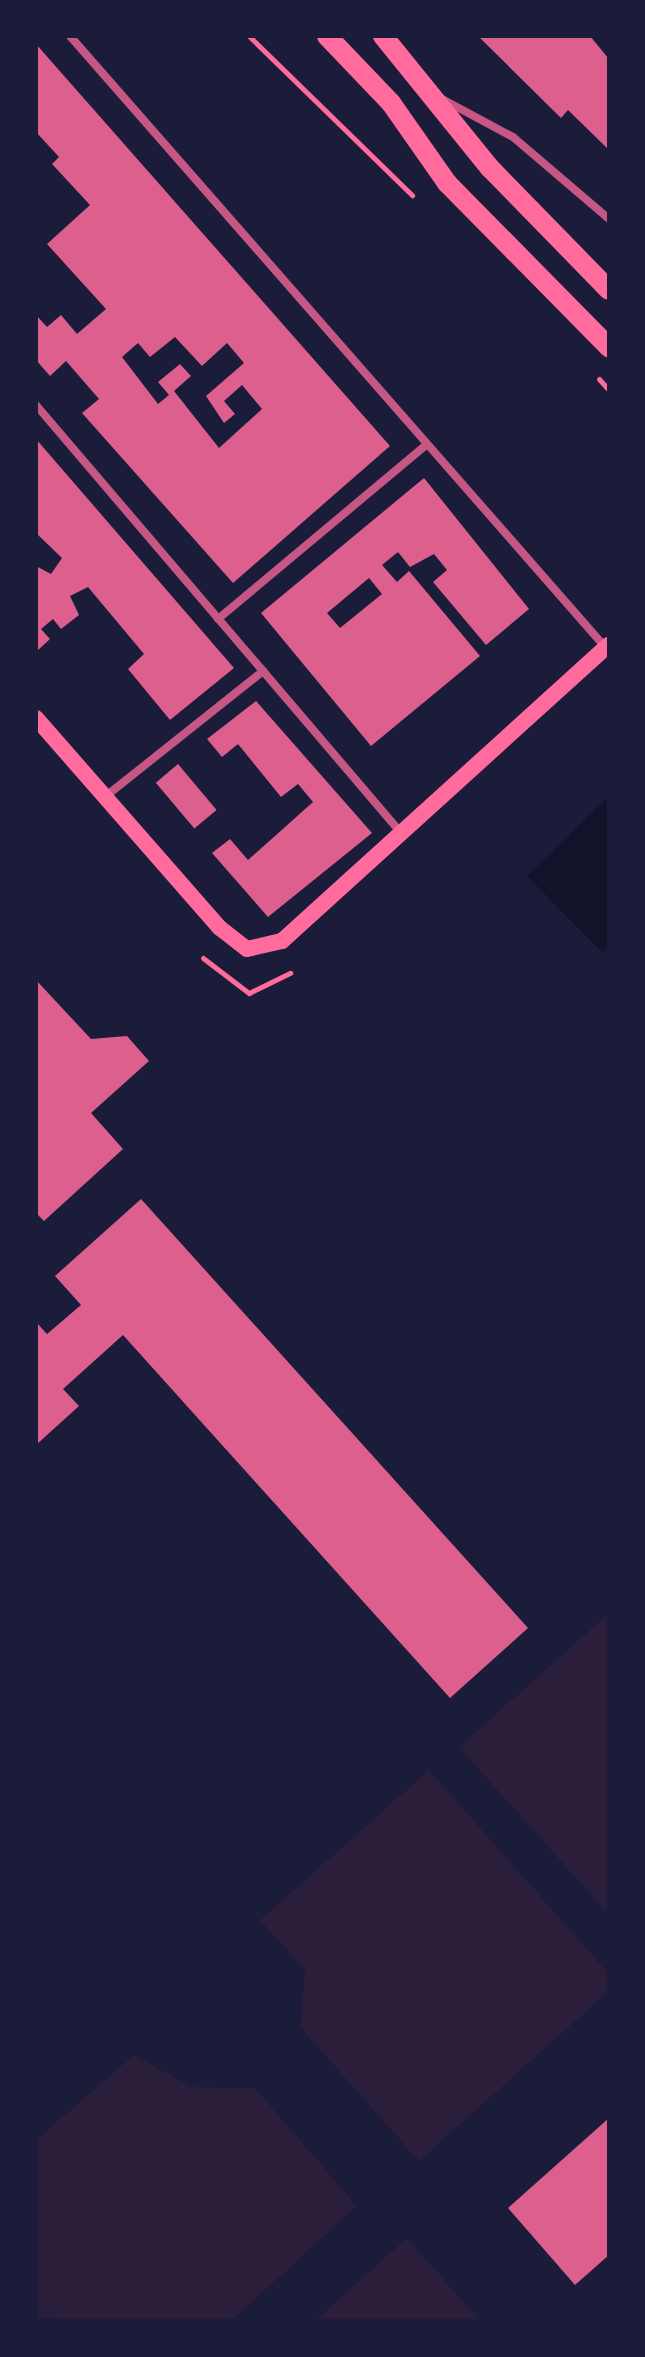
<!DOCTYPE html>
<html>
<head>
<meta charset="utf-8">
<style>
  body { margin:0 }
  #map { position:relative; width:645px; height:2357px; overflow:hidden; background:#1b1b3a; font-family:"Work Sans",sans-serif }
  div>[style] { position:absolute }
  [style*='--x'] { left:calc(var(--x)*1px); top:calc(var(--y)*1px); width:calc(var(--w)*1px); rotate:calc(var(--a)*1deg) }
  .green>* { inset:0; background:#2a1e3b }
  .water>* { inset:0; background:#12122b }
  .building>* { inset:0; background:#dd5f8e; transform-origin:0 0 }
  .path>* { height:5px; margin:-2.5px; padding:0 2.5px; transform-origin:2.5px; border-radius:2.5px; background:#ff6b9d }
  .minor>* { height:8px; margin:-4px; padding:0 4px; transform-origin:4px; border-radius:4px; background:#c65784 }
  .secondary>* { height:16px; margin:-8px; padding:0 8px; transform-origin:8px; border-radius:8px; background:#ff6b9d }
  .primary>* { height:20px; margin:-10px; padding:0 10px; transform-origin:10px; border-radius:10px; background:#ff6b9d }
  span { translate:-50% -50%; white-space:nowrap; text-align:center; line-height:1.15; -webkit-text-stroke:8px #1b1b3a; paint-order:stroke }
  .frame { position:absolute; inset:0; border:38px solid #1b1b3a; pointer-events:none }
</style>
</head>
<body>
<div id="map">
  <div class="green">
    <div style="clip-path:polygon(609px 1613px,609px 1915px,459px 1747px)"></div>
    <div style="clip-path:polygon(429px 1770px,609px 1974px,609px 1991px,419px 2161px,300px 2027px,305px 1970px,260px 1920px)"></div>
    <div style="clip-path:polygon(134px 2055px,192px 2087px,255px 2088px,357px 2206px,231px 2321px,36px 2318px,36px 2140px)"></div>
    <div style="clip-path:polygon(407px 2238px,481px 2321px,314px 2321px)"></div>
  </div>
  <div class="water">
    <div style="clip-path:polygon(609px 796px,609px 947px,603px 953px,527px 876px)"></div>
  </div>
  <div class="building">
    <div style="clip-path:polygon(478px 36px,590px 36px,609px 59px,609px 150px,568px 110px,561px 118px)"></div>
    <div style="clip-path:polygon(evenodd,36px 44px,390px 446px,233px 583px,82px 413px,99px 399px,66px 361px,50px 376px,36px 360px,36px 315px,47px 327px,61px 315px,77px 334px,106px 309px,47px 244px,90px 205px,52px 164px,59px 157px,36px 132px,36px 44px,175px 337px,202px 366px,227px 343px,244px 363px,206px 396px,224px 423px,235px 414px,224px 401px,242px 385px,262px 409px,219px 448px,174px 391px,191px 376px,180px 364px,158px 382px,169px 395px,158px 404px,122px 357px,138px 343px,150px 357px,175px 337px)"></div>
    <div style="clip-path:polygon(36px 439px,234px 668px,170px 720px,128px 669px,144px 654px,88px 587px,70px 596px,79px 615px,61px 629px,53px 619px,41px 629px,50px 639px,36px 652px,36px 566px,51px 574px,62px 558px,36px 533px)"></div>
    <div style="clip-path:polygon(evenodd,424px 478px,529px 609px,486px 645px,433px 582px,447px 570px,434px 554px,410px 567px,398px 552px,382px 565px,397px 582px,409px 571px,480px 656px,371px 746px,261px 613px,424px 478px,369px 578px,382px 594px,340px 628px,327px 613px,369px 578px)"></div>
    <div style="clip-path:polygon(256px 701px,372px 833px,268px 917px,212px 853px,230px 839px,248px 860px,313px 802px,298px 784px,281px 797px,238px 744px,222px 757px,207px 739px)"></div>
    <div style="left:178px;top:764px;width:60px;height:29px;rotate:50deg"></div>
    <div style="clip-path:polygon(36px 980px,91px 1039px,127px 1036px,149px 1061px,91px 1113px,123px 1149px,44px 1221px,36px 1213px)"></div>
    <div style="clip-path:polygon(141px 1199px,528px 1628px,450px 1698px,123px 1335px,63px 1389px,79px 1406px,36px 1445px,36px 1322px,47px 1334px,81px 1305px,55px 1276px)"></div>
    <div style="clip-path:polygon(609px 2118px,609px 2255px,575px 2285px,508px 2208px)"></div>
  </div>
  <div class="path">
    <div style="--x:249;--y:36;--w:228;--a:44.3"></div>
    <div style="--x:599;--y:379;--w:15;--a:48"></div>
    <div style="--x:203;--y:958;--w:58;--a:37.3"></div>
    <div style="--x:249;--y:993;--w:46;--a:-26"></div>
  </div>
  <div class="minor">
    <div style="--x:70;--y:36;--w:814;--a:48.79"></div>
    <div style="--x:442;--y:99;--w:81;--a:28.2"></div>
    <div style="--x:513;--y:137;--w:126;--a:40.5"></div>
    <div style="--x:36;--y:405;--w:564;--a:49.53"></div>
    <div style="--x:218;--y:619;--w:271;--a:-39.9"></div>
    <div style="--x:106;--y:796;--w:201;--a:-38.5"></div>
  </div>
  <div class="secondary">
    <div style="--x:36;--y:718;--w:279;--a:48.8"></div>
    <div style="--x:220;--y:928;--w:34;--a:38"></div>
    <div style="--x:247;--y:949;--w:36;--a:-13"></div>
    <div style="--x:282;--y:941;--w:441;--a:-42.2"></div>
  </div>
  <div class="primary">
    <div style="--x:327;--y:36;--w:93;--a:46.3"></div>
    <div style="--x:391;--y:103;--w:98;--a:55"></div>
    <div style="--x:447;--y:183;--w:231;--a:45.4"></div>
    <div style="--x:383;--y:36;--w:170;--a:51"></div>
    <div style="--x:490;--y:168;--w:170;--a:45.7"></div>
  </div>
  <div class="frame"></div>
</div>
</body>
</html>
